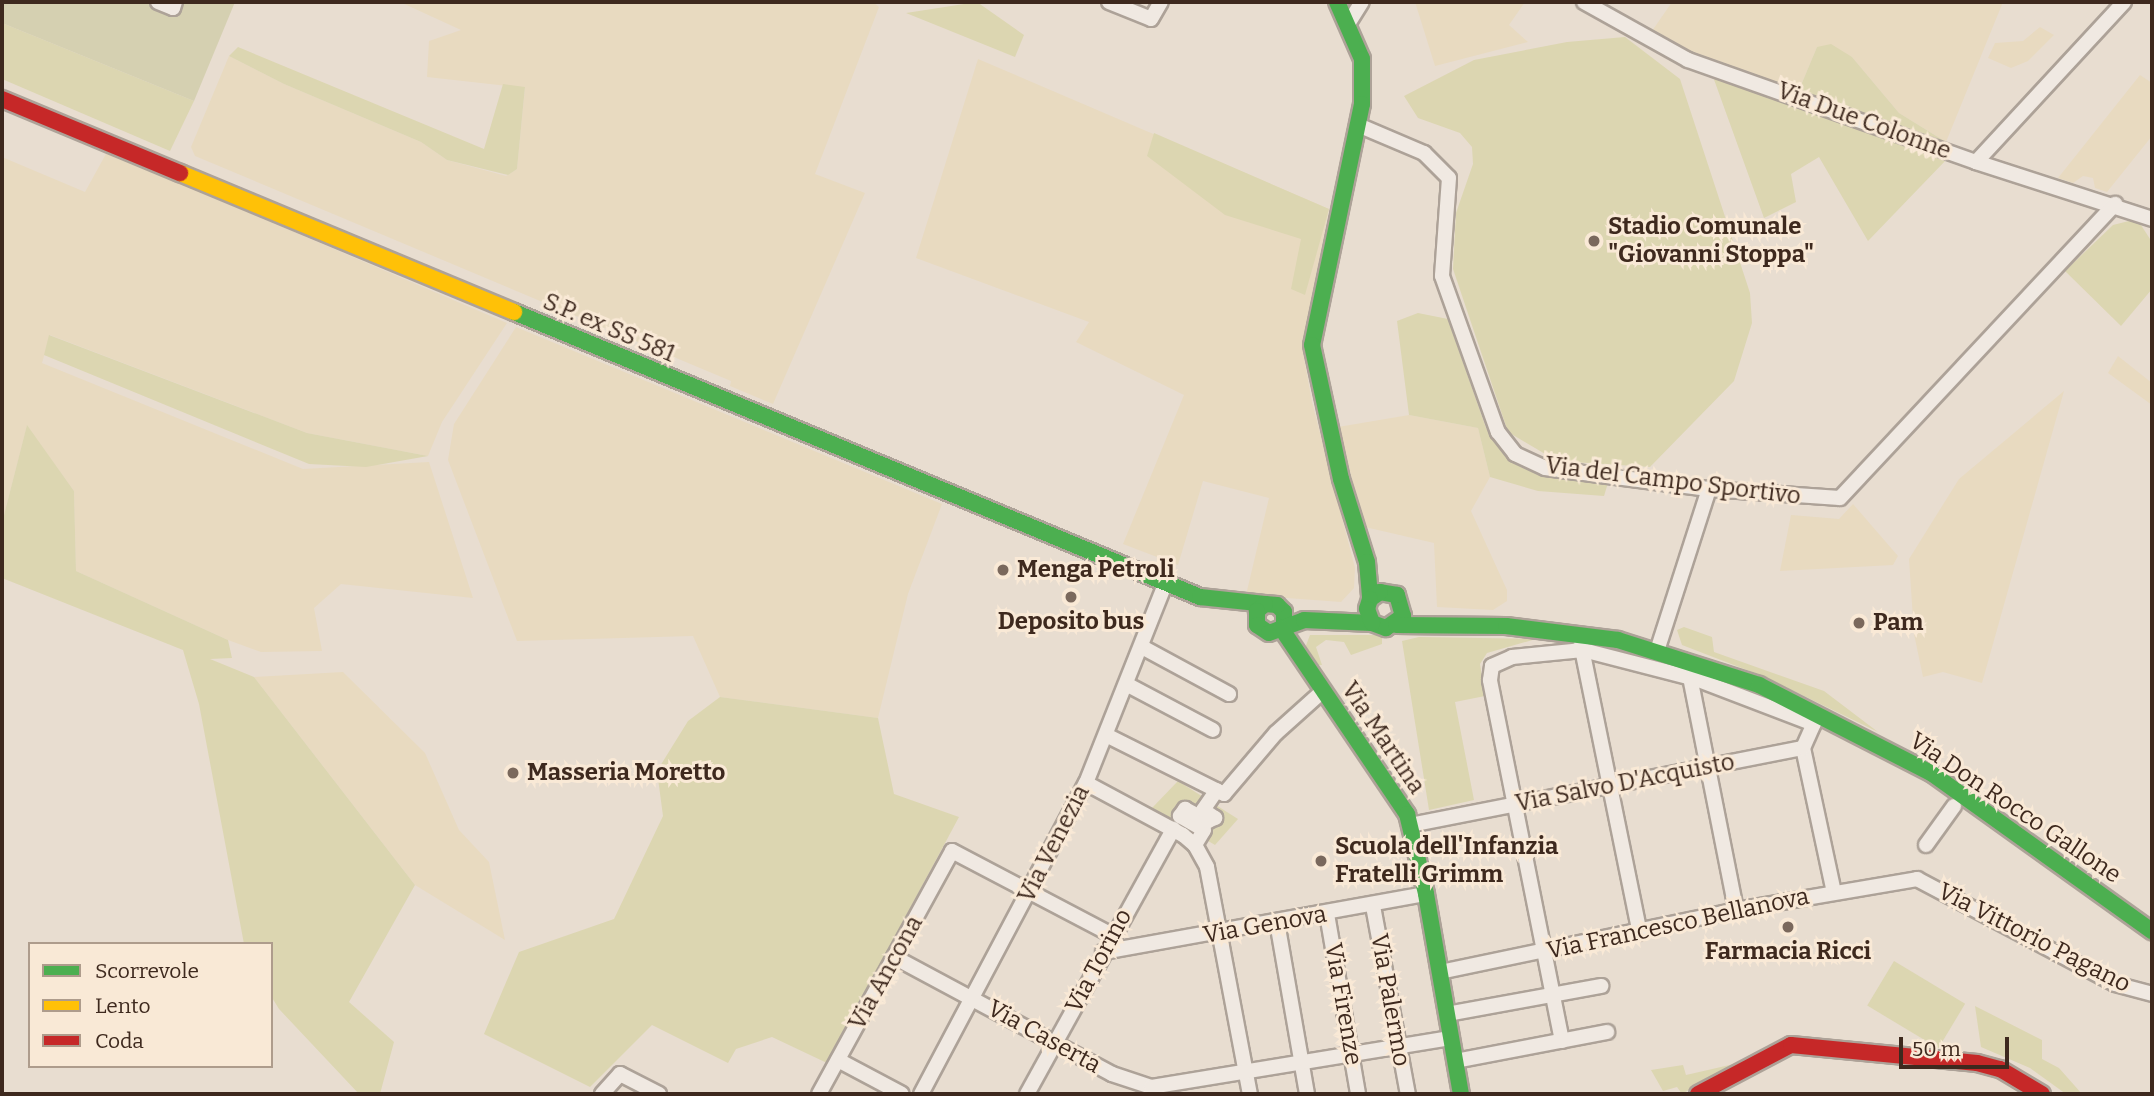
<!DOCTYPE html>
<html>
<head>
<meta charset="utf-8">
<style>
  body { margin:0 }
  #map { position:relative; width:2154px; height:1096px; overflow:hidden; background:#e8ddd0; font-family:Bitter,serif }
  div>[style] { position:absolute }
  [style*='--x'] { left:calc(var(--x)*1px); top:calc(var(--y)*1px); width:calc(var(--w)*1px); rotate:calc(var(--a)*1deg) }
  .farmland>* { inset:0; background:#e8dac0 }
  .green>* { inset:0; background:#dcd6b1; transform-origin:0 0 }
  .cemetery>* { inset:0; background:#d5d0b1 }
  .roads { filter:drop-shadow(2px 0 #ada298) drop-shadow(-2px 0 #ada298) drop-shadow(0 2px #ada298) drop-shadow(0 -2px #ada298) }
  .street>* { height:14px; margin:-7px; padding:0 7px; transform-origin:7px; border-radius:7px; background:#f0e9e2 }
  .fast>* { height:16px; margin:-8px; padding:0 8px; transform-origin:8px; border-radius:8px; background:#4caf50 }
  .slow>* { height:16px; margin:-8px; padding:0 8px; transform-origin:8px; border-radius:8px; background:#ffc107 }
  .jam>* { height:16px; margin:-8px; padding:0 8px; transform-origin:8px; border-radius:8px; background:#c62828 }
  .dots>* { width:19px; height:19px; translate:-50% -50%; box-sizing:border-box; border:4px solid #f9e9d6; border-radius:50% }
  span { translate:-50% -50%; white-space:nowrap; text-align:center; line-height:1.15; -webkit-text-stroke:6px #f9e9d6; paint-order:stroke }
  .street-label { font-size:24px; color:#3e291e }
  .poi-label { font-size:24px; color:#3e291e; font-weight:700 }
  .left { translate:0 -50%; text-align:left }
  .frame { position:absolute; inset:0; border:4px solid #3e291e; pointer-events:none }
  .legend { position:absolute; left:28px; top:942px; width:245px; height:126px; box-sizing:border-box; background:#f9e9d6; border:2px solid #ae9c8c; margin:0; padding:9px 12px; list-style:none; font-size:21px; color:#3e291e }
  .legend li { display:flex; align-items:center; gap:14px; height:35px }
  .legend b { width:35px; border:2px solid #ae9c8c }
  .scale { position:absolute; left:1899px; top:1037px; width:110px; height:32px; box-sizing:border-box; border:4px solid #3e291e; border-top:0; padding-left:9px; font-size:21px; line-height:24px; white-space:nowrap; color:#3e291e; -webkit-text-stroke:5px #f9e9d6; paint-order:stroke }
</style>
</head>
<body>
<div id="map">
  <div class="farmland">
    <div style="clip-path:polygon(400px 2px,873px 2px,879px 7px,815px 174px,865px 193px,773px 404px,730px 386px,731px 381px,195px 156px,191px 147px,229px 56px,284px 84px,421px 142px,447px 160px,506px 176px,517px 169px,525px 88px,427px 77px,429px 41px,461px 30px)"></div>
    <div style="clip-path:polygon(1415px 2px,1525px 2px,1509px 25px,1528px 42px,1435px 66px)"></div>
    <div style="clip-path:polygon(1672px 2px,2003px 2px,1946px 142px,1899px 113px,1852px 57px,1817px 47px,1799px 90px,1689px 53px,1652px 31px)"></div>
    <div style="clip-path:polygon(2040px 27px,2054px 35px,2028px 61px,2011px 68px,1988px 58px,1995px 43px,2023px 41px)"></div>
    <div style="clip-path:polygon(978px 59px,1329px 209px,1302px 347px,1312px 402px,1355px 568px,1354px 588px,1341px 602px,1246px 595px,1269px 498px,1203px 481px,1178px 565px,1123px 544px,1184px 395px,1076px 342px,1089px 322px,916px 258px)"></div>
    <div style="clip-path:polygon(2140px 75px,2152px 83px,2152px 136px,2107px 192px,2095px 188px,2093px 178px,2083px 176px,2073px 183px,2058px 178px)"></div>
    <div style="clip-path:polygon(107px 152px,507px 323px,442px 422px,428px 456px,307px 433px,50px 335px,42px 363px,303px 469px,429px 462px,473px 598px,341px 584px,314px 608px,322px 651px,261px 652px,228px 640px,76px 571px,74px 491px,27px 426px,2px 523px,2px 157px,85px 192px)"></div>
    <div style="clip-path:polygon(516px 327px,942px 504px,908px 594px,878px 718px,720px 697px,693px 636px,517px 641px,448px 460px,454px 424px)"></div>
    <div style="clip-path:polygon(2118px 356px,2152px 383px,2152px 405px,2108px 373px)"></div>
    <div style="clip-path:polygon(2064px 391px,1982px 683px,1943px 672px,1923px 677px,1914px 634px,1909px 559px,1959px 479px)"></div>
    <div style="clip-path:polygon(1409px 415px,1478px 428px,1490px 477px,1471px 511px,1507px 590px,1507px 601px,1493px 610px,1437px 607px,1434px 543px,1365px 527px,1338px 427px)"></div>
    <div style="clip-path:polygon(1853px 504px,1898px 556px,1893px 565px,1780px 571px,1791px 515px,1839px 519px)"></div>
    <div style="clip-path:polygon(343px 672px,425px 753px,459px 830px,489px 862px,505px 940px,415px 885px,254px 677px)"></div>
  </div>
  <div class="green">
    <div style="clip-path:polygon(977px 2px,1024px 35px,1015px 57px,906px 13px)"></div>
    <div style="clip-path:polygon(2px 23px,194px 101px,170px 151px,2px 79px)"></div>
    <div style="clip-path:polygon(1625px 37px,1680px 79px,1750px 293px,1752px 323px,1734px 381px,1650px 467px,1557px 461px,1508px 432px,1453px 269px,1456px 213px,1473px 164px,1472px 147px,1460px 133px,1418px 118px,1404px 96px,1474px 60px,1567px 42px)"></div>
    <div style="clip-path:polygon(1831px 44px,1852px 57px,1899px 113px,1946px 142px,1799px 90px,1817px 47px)"></div>
    <div style="clip-path:polygon(238px 47px,484px 149px,503px 84px,525px 87px,517px 169px,508px 175px,447px 160px,421px 142px,284px 84px,229px 56px)"></div>
    <div style="clip-path:polygon(1712px 74px,1947px 159px,1868px 241px,1819px 157px,1791px 174px,1796px 202px,1764px 218px)"></div>
    <div style="clip-path:polygon(1154px 133px,1329px 209px,1305px 295px,1291px 289px,1301px 239px,1225px 215px,1147px 156px)"></div>
    <div style="clip-path:polygon(2137px 219px,2152px 242px,2152px 289px,2121px 326px,2065px 271px,2113px 225px)"></div>
    <div style="clip-path:polygon(1418px 313px,1448px 319px,1486px 428px,1500px 449px,1524px 467px,1608px 483px,1604px 496px,1538px 491px,1490px 477px,1478px 428px,1409px 415px,1397px 321px)"></div>
    <div style="clip-path:polygon(49px 335px,307px 433px,428px 456px,366px 467px,309px 464px,44px 355px)"></div>
    <div style="clip-path:polygon(27px 425px,74px 491px,76px 571px,228px 640px,232px 658px,210px 659px,254px 677px,415px 885px,349px 1002px,394px 1042px,380px 1094px,359px 1094px,279px 1009px,271px 996px,271px 944px,244px 944px,199px 704px,183px 650px,2px 578px,2px 523px)"></div>
    <div style="clip-path:polygon(1684px 627px,1712px 637px,1714px 652px,1824px 691px,1878px 732px,1765px 677px,1682px 645px,1677px 630px)"></div>
    <div style="clip-path:polygon(1310px 635px,1382px 635px,1382px 644px,1351px 655px,1344px 642px,1326px 640px,1316px 647px,1322px 665px,1316px 665px,1305px 648px)"></div>
    <div style="clip-path:polygon(1419px 637px,1536px 639px,1487px 653px,1480px 664px,1485px 696px,1455px 702px,1474px 800px,1429px 810px,1402px 641px)"></div>
    <div style="clip-path:polygon(720px 697px,878px 718px,894px 794px,959px 817px,827px 1063px,772px 1037px,736px 1049px,728px 1063px,652px 1025px,590px 1087px,484px 1034px,519px 952px,614px 919px,663px 816px,657px 771px,688px 721px)"></div>
    <div style="clip-path:polygon(1178px 781px,1238px 819px,1215px 845px,1152px 808px)"></div>
    <div style="left:1894px;top:961px;width:83px;height:52px;rotate:31deg"></div>
    <div style="clip-path:polygon(1975px 1006px,2042px 1040px,2042px 1059px,2059px 1068px,2082px 1094px,2066px 1094px,2030px 1068px,1981px 1047px)"></div>
    <div style="clip-path:polygon(1734px 1064px,1682px 1094px,1677px 1087px,1663px 1091px,1651px 1070px,1683px 1065px,1686px 1075px)"></div>
  </div>
  <div class="cemetery">
    <div style="clip-path:polygon(3px 2px,235px 2px,194px 101px,2px 23px)"></div>
  </div>
  <div class="roads">
    <div class="street">
      <div style="--x:158;--y:2;--w:16;--a:22"></div>
      <div style="--x:173;--y:8;--w:6;--a:-72"></div>
      <div style="--x:1109;--y:2;--w:45;--a:22"></div>
      <div style="--x:1151;--y:19;--w:20;--a:-60"></div>
      <div style="--x:1584;--y:2;--w:119;--a:29.1"></div>
      <div style="--x:1688;--y:60;--w:306;--a:19.5"></div>
      <div style="--x:1976;--y:162;--w:185;--a:17.9"></div>
      <div style="--x:1348;--y:24;--w:26;--a:-58"></div>
      <div style="--x:1358;--y:125;--w:72;--a:23"></div>
      <div style="--x:1424;--y:153;--w:35;--a:45"></div>
      <div style="--x:1449;--y:178;--w:98;--a:94.1"></div>
      <div style="--x:1442;--y:276;--w:166;--a:70.3"></div>
      <div style="--x:1498;--y:432;--w:28;--a:52"></div>
      <div style="--x:1515;--y:454;--w:33;--a:25"></div>
      <div style="--x:1545;--y:468;--w:165;--a:7.3"></div>
      <div style="--x:1709;--y:489;--w:131;--a:3.9"></div>
      <div style="--x:1840;--y:498;--w:403;--a:-46.9"></div>
      <div style="--x:1976;--y:162;--w:218;--a:-47.2"></div>
      <div style="--x:1581;--y:644;--w:295;--a:78.5"></div>
      <div style="--x:1142;--y:647;--w:99;--a:28.4"></div>
      <div style="--x:1657;--y:651;--w:170;--a:-72.2"></div>
      <div style="--x:1690;--y:677;--w:237;--a:78.8"></div>
      <div style="--x:1128;--y:685;--w:96;--a:27.9"></div>
      <div style="--x:1106;--y:735;--w:132;--a:26.6"></div>
      <div style="--x:1224;--y:794;--w:80;--a:-49.6"></div>
      <div style="--x:1276;--y:733;--w:64;--a:-41.9"></div>
      <div style="--x:1803;--y:748;--w:147;--a:77.9"></div>
      <div style="--x:1086;--y:783;--w:110;--a:28.2"></div>
      <div style="--x:1183;--y:835;--w:16;--a:40"></div>
      <div style="--x:1195;--y:845;--w:25;--a:61"></div>
      <div style="--x:1207;--y:867;--w:231;--a:79.3"></div>
      <div style="--x:1410;--y:825;--w:400;--a:-11.1"></div>
      <div style="--x:1803;--y:748;--w:35;--a:-66"></div>
      <div style="--x:1195;--y:845;--w:17;--a:-59"></div>
      <div style="--x:1204;--y:830;--w:28;--a:-150"></div>
      <div style="--x:1180;--y:816;--w:9;--a:-54"></div>
      <div style="--x:1185;--y:809;--w:26;--a:28"></div>
      <div style="--x:1208;--y:821;--w:8;--a:-23"></div>
      <div style="--x:1215;--y:818;--w:14;--a:-146"></div>
      <div style="--x:1203;--y:810;--w:24;--a:-55"></div>
      <div style="--x:1926;--y:845;--w:48;--a:-54.3"></div>
      <div style="--x:1373;--y:906;--w:191;--a:79.5"></div>
      <div style="--x:1327;--y:914;--w:183;--a:80.2"></div>
      <div style="--x:1277;--y:922;--w:175;--a:80.1"></div>
      <div style="--x:1103;--y:952;--w:328;--a:-10.2"></div>
      <div style="--x:894;--y:957;--w:247;--a:28.2"></div>
      <div style="--x:1112;--y:1074;--w:41;--a:18.4"></div>
      <div style="--x:1151;--y:1087;--w:304;--a:-9.3"></div>
      <div style="--x:1440;--y:972;--w:302;--a:-11.8"></div>
      <div style="--x:1736;--y:910;--w:184;--a:-9.7"></div>
      <div style="--x:1917;--y:879;--w:224;--a:27.9"></div>
      <div style="--x:2115;--y:984;--w:38;--a:15"></div>
      <div style="--x:1447;--y:1014;--w:157;--a:-10.3"></div>
      <div style="--x:1562;--y:1041;--w:368;--a:-101.3"></div>
      <div style="--x:1490;--y:680;--w:14;--a:-82"></div>
      <div style="--x:1492;--y:666;--w:22;--a:-24"></div>
      <div style="--x:1512;--y:657;--w:71;--a:-5.6"></div>
      <div style="--x:1583;--y:650;--w:117;--a:14.4"></div>
      <div style="--x:1696;--y:679;--w:126;--a:20.9"></div>
      <div style="--x:838;--y:1060;--w:72;--a:28"></div>
      <div style="--x:1455;--y:1061;--w:155;--a:-10.8"></div>
      <div style="--x:602;--y:1094;--w:27;--a:-48"></div>
      <div style="--x:620;--y:1074;--w:44;--a:27.1"></div>
      <div style="--x:819;--y:1094;--w:277;--a:-61.3"></div>
      <div style="--x:952;--y:851;--w:181;--a:27.7"></div>
      <div style="--x:921;--y:1094;--w:352;--a:-62.1"></div>
      <div style="--x:1086;--y:783;--w:214;--a:-68.3"></div>
      <div style="--x:1027;--y:1094;--w:303;--a:-61.1"></div>
    </div>
    <div class="fast">
      <div style="--x:1337;--y:2;--w:62;--a:66.3"></div>
      <div style="--x:1362;--y:59;--w:45;--a:90"></div>
      <div style="--x:1362;--y:104;--w:246;--a:101.7"></div>
      <div style="--x:1312;--y:345;--w:137;--a:77.8"></div>
      <div style="--x:1341;--y:479;--w:87;--a:72.6"></div>
      <div style="--x:1367;--y:562;--w:37;--a:85"></div>
      <div style="--x:514;--y:312;--w:743;--a:22.56"></div>
      <div style="--x:1200;--y:597;--w:65;--a:6.1"></div>
      <div style="--x:1284;--y:625;--w:13;--a:-90"></div>
      <div style="--x:1284;--y:612;--w:10;--a:-135"></div>
      <div style="--x:1277;--y:605;--w:12;--a:-175"></div>
      <div style="--x:1265;--y:604;--w:11;--a:139"></div>
      <div style="--x:1257;--y:611;--w:14;--a:90"></div>
      <div style="--x:1257;--y:625;--w:14;--a:34"></div>
      <div style="--x:1269;--y:633;--w:37;--a:-20"></div>
      <div style="--x:1304;--y:620;--w:68;--a:2.5"></div>
      <div style="--x:1372;--y:623;--w:15;--a:20"></div>
      <div style="--x:1386;--y:628;--w:21;--a:-35"></div>
      <div style="--x:1403;--y:616;--w:22;--a:-106"></div>
      <div style="--x:1397;--y:595;--w:17;--a:-170"></div>
      <div style="--x:1380;--y:592;--w:12;--a:145"></div>
      <div style="--x:1370;--y:599;--w:10;--a:107"></div>
      <div style="--x:1367;--y:609;--w:15;--a:70"></div>
      <div style="--x:1396;--y:625;--w:110;--a:0.5"></div>
      <div style="--x:1506;--y:626;--w:113;--a:7.1"></div>
      <div style="--x:1618;--y:640;--w:148;--a:17.7"></div>
      <div style="--x:1759;--y:685;--w:193;--a:27.1"></div>
      <div style="--x:1931;--y:773;--w:272;--a:35.6"></div>
      <div style="--x:1281;--y:628;--w:225;--a:55.9"></div>
      <div style="--x:1407;--y:814;--w:82;--a:76.6"></div>
      <div style="--x:1426;--y:894;--w:203;--a:80.1"></div>
    </div>
    <div class="slow">
      <div style="--x:180;--y:173;--w:362;--a:22.6"></div>
    </div>
    <div class="jam">
      <div style="--x:2;--y:99;--w:193;--a:22.6"></div>
      <div style="--x:1698;--y:1094;--w:105;--a:-27.8"></div>
      <div style="--x:1791;--y:1045;--w:187;--a:5.5"></div>
      <div style="--x:1977;--y:1063;--w:24;--a:15"></div>
      <div style="--x:2000;--y:1069;--w:49;--a:30.8"></div>
    </div>
  </div>
  <div class="dots">
    <div style="left:1594px;top:241px;background:#7a685c"></div>
    <div style="left:1003px;top:570px;background:#7a685c"></div>
    <div style="left:1071px;top:597px;background:#7a685c"></div>
    <div style="left:1859px;top:623px;background:#7a685c"></div>
    <div style="left:513px;top:773px;background:#7a685c"></div>
    <div style="left:1321px;top:861px;background:#7a685c"></div>
    <div style="left:1788px;top:927px;background:#7a685c"></div>
  </div>
  <div class="street-label">
    <span style="left:1864px;top:121px;rotate:20deg">Via Due Colonne</span>
    <span style="left:609px;top:328px;rotate:23deg">S.P. ex SS 581</span>
    <span style="left:1673px;top:481px;rotate:7deg">Via del Campo Sportivo</span>
    <span style="left:1383px;top:738px;rotate:56deg">Via Martina</span>
    <span style="left:1625px;top:783px;rotate:-11deg">Via Salvo D'Acquisto</span>
    <span style="left:2015px;top:808px;rotate:34deg">Via Don Rocco Gallone</span>
    <span style="left:1054px;top:844px;rotate:-63deg">Via Venezia</span>
    <span style="left:1678px;top:924px;rotate:-12deg">Via Francesco Bellanova</span>
    <span style="left:1265px;top:925px;rotate:-10deg">Via Genova</span>
    <span style="left:2034px;top:938px;rotate:27deg">Via Vittorio Pagano</span>
    <span style="left:1099px;top:961px;rotate:-62deg">Via Torino</span>
    <span style="left:886px;top:973px;rotate:-61deg">Via Ancona</span>
    <span style="left:1390px;top:1000px;rotate:80deg">Via Palermo</span>
    <span style="left:1343px;top:1004px;rotate:80deg">Via Firenze</span>
    <span style="left:1044px;top:1037px;rotate:29deg">Via Caserta</span>
  </div>
  <div class="poi-label">
    <span class="left" style="left:1608px;top:241px">Stadio Comunale<br>"Giovanni Stoppa"</span>
    <span class="left" style="left:1017px;top:570px">Menga Petroli</span>
    <span style="left:1071px;top:622px">Deposito bus</span>
    <span class="left" style="left:1873px;top:623px">Pam</span>
    <span class="left" style="left:527px;top:773px">Masseria Moretto</span>
    <span class="left" style="left:1335px;top:861px">Scuola dell'Infanzia<br>Fratelli Grimm</span>
    <span style="left:1788px;top:952px">Farmacia Ricci</span>
  </div>
  <div class="frame"></div>
  <ul class="legend">
  <li><b style="height:9px;background:#4caf50"></b>Scorrevole</li>
  <li><b style="height:9px;background:#ffc107"></b>Lento</li>
  <li><b style="height:9px;background:#c62828"></b>Coda</li>
  </ul>
  <div class="scale">50 m</div>
</div>
</body>
</html>
